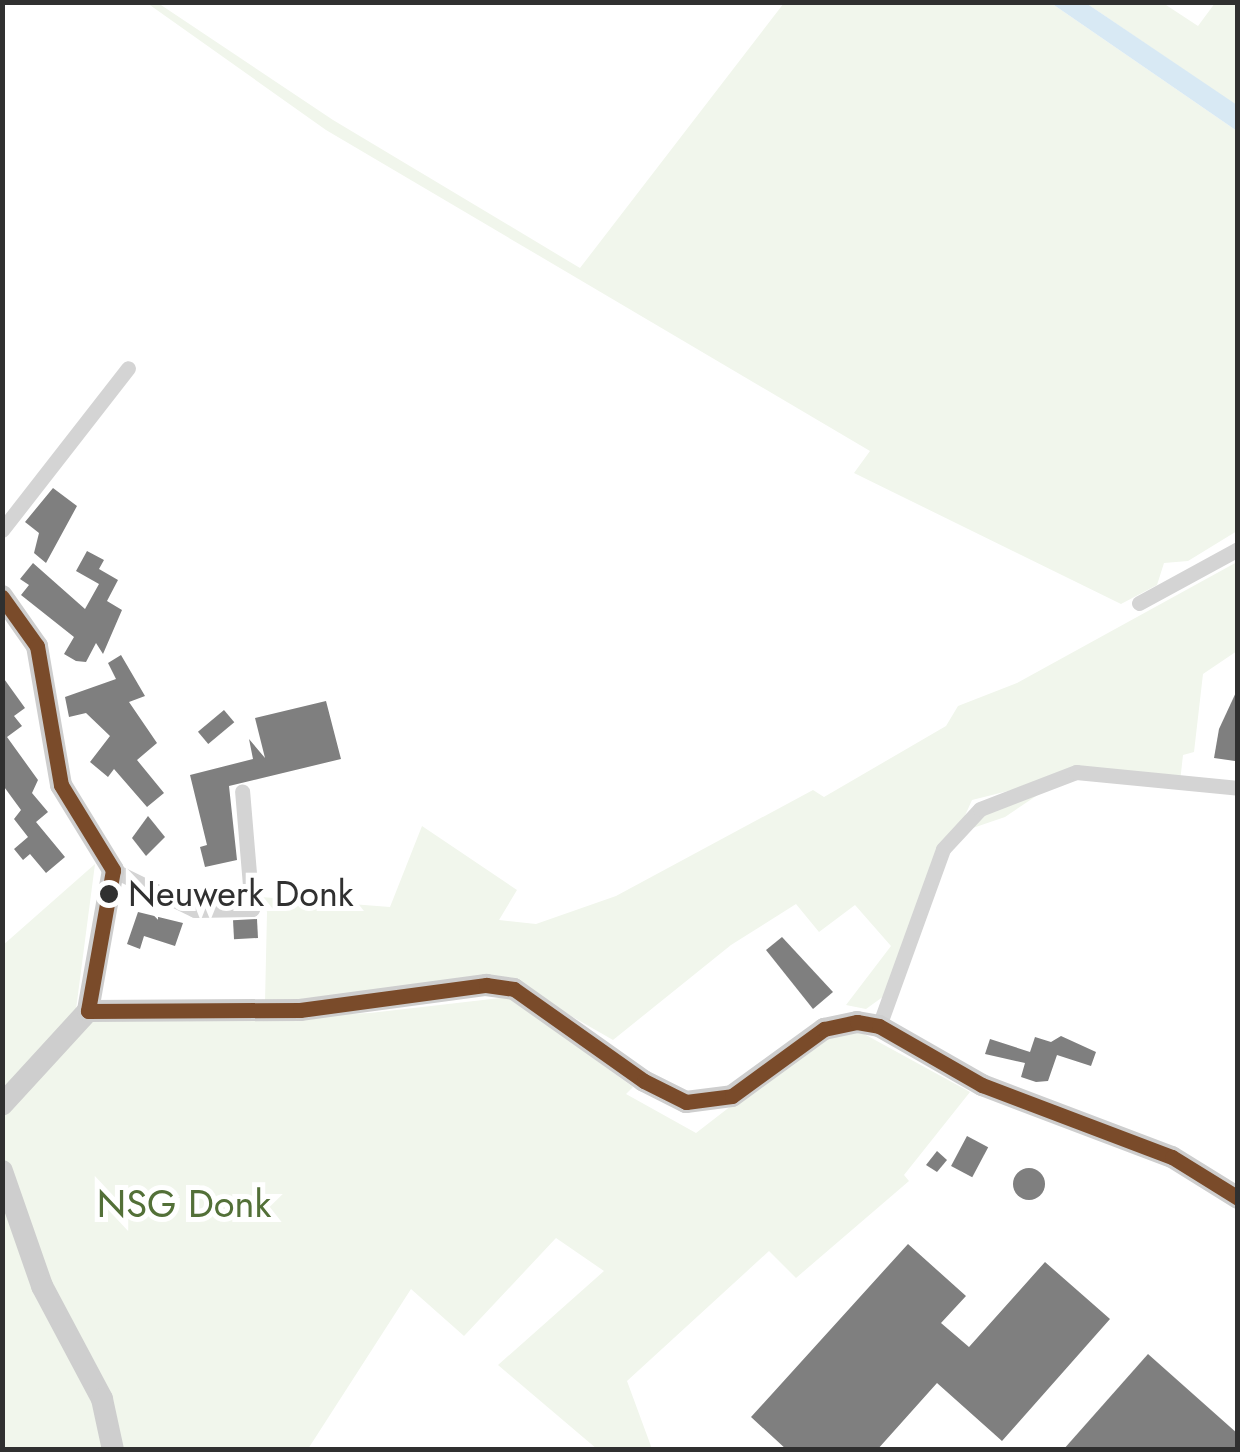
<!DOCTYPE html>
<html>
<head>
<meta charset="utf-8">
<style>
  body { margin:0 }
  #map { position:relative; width:1240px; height:1452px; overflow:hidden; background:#fff; font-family:Jost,sans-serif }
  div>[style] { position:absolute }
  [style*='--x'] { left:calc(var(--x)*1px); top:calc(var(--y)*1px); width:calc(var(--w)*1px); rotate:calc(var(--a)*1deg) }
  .green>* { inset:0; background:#f1f6ec }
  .water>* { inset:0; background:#d8e9f4 }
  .building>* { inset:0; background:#7f7f7f; transform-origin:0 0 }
  .round { border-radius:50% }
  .street>* { height:15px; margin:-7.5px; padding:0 7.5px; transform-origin:7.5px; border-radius:7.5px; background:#d4d4d4 }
  .secondary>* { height:22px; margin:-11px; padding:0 11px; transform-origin:11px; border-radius:11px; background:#cecece }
  .bus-1>* { height:15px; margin:-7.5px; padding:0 7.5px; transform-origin:7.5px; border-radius:7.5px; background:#7a4b2a }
  .dots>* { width:28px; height:28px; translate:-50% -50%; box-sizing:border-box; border:5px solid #fff; border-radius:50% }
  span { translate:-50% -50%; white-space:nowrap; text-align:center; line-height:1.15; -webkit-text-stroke:10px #fff; paint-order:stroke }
  .bus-label { font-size:36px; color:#303030 }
  .left { translate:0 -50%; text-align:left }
  .park-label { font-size:38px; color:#537038 }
  .frame { position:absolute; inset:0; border:5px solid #303030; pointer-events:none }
</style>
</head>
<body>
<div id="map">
  <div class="green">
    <div style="clip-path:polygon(147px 3px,158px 3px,333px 120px,580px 268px,784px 3px,1051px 3px,1237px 131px,1237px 531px,1188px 561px,1164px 563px,1157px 585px,1121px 604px,854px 473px,870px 451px,326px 130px)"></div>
    <div style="clip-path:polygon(1086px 3px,1163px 3px,1198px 26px,1215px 3px,1237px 3px,1237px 106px)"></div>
    <div style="clip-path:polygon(1237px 562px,1237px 651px,1203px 674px,1194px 752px,1183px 755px,1180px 782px,1099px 768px,972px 800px,884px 996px,866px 1009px,846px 1005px,891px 946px,855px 905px,819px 932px,796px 904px,731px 945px,613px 1040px,512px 982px,265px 1002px,267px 912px,261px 897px,390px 907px,422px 826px,517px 890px,499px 920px,536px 924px,616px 896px,813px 790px,824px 797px,946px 726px,958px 706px,1017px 683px)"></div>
    <div style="clip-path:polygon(1060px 780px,1005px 817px,961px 832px,982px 813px)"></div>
    <div style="clip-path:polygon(95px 864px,75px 1017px,173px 1021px,370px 1013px,509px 997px,633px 1087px,626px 1094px,696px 1133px,818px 1039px,855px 1029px,970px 1092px,904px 1175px,909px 1181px,796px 1278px,769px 1251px,627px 1381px,652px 1449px,597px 1449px,498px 1365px,604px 1271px,556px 1238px,464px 1336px,411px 1289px,308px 1449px,3px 1449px,2px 946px)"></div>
  </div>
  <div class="water">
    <div style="clip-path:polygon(1051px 3px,1086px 3px,1237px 105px,1237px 131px)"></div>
  </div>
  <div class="building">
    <div style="clip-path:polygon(53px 488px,77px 506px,46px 563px,34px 553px,39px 533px,25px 522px)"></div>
    <div style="clip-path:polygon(87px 551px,104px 560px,99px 569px,118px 580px,107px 601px,122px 610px,103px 654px,96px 643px,86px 662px,76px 661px,64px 654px,74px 637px,21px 595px,29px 585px,20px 579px,33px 563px,85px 609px,99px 584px,76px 571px)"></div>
    <div style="clip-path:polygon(121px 655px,145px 696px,129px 702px,157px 743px,137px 760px,164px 793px,147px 807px,114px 769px,108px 777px,90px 762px,110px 736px,86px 713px,69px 717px,65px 697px,116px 679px,108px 663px)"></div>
    <div style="clip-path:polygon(2px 676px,25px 708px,14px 716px,22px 726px,7px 737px,38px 780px,32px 793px,48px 812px,36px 822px,65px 857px,46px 873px,30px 854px,23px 860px,14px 849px,28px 837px,14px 819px,21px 810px,2px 784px)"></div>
    <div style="clip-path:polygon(1238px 688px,1235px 761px,1214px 758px,1219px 729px)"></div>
    <div style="clip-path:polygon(326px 701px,341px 759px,229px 786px,237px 860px,205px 867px,200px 847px,207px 845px,190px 775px,253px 759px,249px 739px,265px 758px,255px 718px)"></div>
    <div style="left:224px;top:710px;width:16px;height:34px;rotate:50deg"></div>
    <div style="clip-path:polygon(148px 816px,165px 837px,146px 856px,132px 838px)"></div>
    <div style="clip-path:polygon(138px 912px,183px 923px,175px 946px,144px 936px,140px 949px,127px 944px)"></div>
    <div style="left:257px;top:919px;width:19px;height:24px;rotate:87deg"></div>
    <div style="clip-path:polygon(782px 937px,833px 992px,813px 1009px,766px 950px)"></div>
    <div style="clip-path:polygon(1061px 1036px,1096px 1052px,1091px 1066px,1057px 1055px,1048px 1081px,1036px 1082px,1021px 1077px,1025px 1063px,985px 1054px,990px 1039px,1030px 1052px,1035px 1037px,1051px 1042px)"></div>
    <div style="left:967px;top:1136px;width:24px;height:34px;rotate:28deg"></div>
    <div style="clip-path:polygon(937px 1151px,947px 1160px,937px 1172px,926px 1165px)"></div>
    <div class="round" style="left:1013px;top:1168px;width:32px;height:32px"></div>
    <div style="clip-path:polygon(908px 1244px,966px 1296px,941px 1323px,969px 1347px,1045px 1262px,1110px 1319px,1002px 1441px,937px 1383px,877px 1450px,787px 1450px,751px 1417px)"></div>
    <div style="clip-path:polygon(1148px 1354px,1238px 1434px,1238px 1450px,1063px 1450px)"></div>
  </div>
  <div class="street">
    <div style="--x:2;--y:530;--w:205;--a:-52.1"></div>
    <div style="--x:1139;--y:603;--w:113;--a:-28.6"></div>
    <div style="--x:113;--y:870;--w:91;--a:26"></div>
    <div style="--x:195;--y:910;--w:57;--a:-1"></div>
    <div style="--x:252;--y:909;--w:118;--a:-94.8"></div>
    <div style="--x:879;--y:1026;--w:188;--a:-70.1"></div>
    <div style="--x:943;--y:849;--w:54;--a:-47.2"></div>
    <div style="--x:980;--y:809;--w:103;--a:-21.1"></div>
    <div style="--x:1076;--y:772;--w:163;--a:5.6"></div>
  </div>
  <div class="secondary">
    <div style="--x:2;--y:596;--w:61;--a:55"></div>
    <div style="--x:37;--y:646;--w:141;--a:80.2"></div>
    <div style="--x:61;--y:785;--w:100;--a:58.5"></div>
    <div style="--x:113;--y:870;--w:143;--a:100.1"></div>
    <div style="--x:88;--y:1011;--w:127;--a:132.5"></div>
    <div style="--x:88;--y:1011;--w:212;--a:-0.3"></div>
    <div style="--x:300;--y:1010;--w:188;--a:-7.7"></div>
    <div style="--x:486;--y:985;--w:28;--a:8"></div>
    <div style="--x:514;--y:989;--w:159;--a:35.3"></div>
    <div style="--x:644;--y:1081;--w:47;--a:26.6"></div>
    <div style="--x:686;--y:1102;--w:46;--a:-7.4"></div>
    <div style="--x:732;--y:1096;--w:114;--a:-36.1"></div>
    <div style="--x:824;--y:1029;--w:34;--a:-12"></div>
    <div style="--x:857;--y:1022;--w:22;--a:10"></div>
    <div style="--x:879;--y:1026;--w:119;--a:29.8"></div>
    <div style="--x:982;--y:1085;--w:203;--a:20.8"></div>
    <div style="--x:1172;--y:1157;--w:78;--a:31.8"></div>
    <div style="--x:2;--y:1171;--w:122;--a:70.8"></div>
    <div style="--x:42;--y:1286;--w:128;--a:62"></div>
    <div style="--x:102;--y:1399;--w:52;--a:77.8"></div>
  </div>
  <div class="bus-1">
    <div style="--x:2;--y:597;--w:60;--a:54.5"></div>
    <div style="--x:37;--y:646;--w:141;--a:80.2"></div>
    <div style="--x:61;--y:785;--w:100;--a:58.5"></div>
    <div style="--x:113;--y:870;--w:143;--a:100.1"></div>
    <div style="--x:88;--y:1011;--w:212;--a:-0.3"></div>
    <div style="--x:300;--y:1010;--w:188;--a:-7.7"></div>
    <div style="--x:486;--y:985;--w:28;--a:8"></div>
    <div style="--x:514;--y:989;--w:159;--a:35.3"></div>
    <div style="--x:644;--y:1081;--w:47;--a:26.6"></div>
    <div style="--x:686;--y:1102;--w:46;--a:-7.4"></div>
    <div style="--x:732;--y:1096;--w:114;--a:-36.1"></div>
    <div style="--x:824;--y:1029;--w:34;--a:-12"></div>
    <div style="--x:857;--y:1022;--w:22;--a:10"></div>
    <div style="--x:879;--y:1026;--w:119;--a:29.8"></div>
    <div style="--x:982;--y:1085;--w:203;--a:20.8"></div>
    <div style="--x:1172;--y:1157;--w:78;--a:31.8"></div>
  </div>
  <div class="dots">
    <div style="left:109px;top:894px;background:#303030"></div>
  </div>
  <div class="bus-label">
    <span class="left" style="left:128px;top:894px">Neuwerk Donk</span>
  </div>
  <div class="park-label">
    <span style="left:184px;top:1204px">NSG Donk</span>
  </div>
  <div class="frame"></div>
</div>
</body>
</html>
